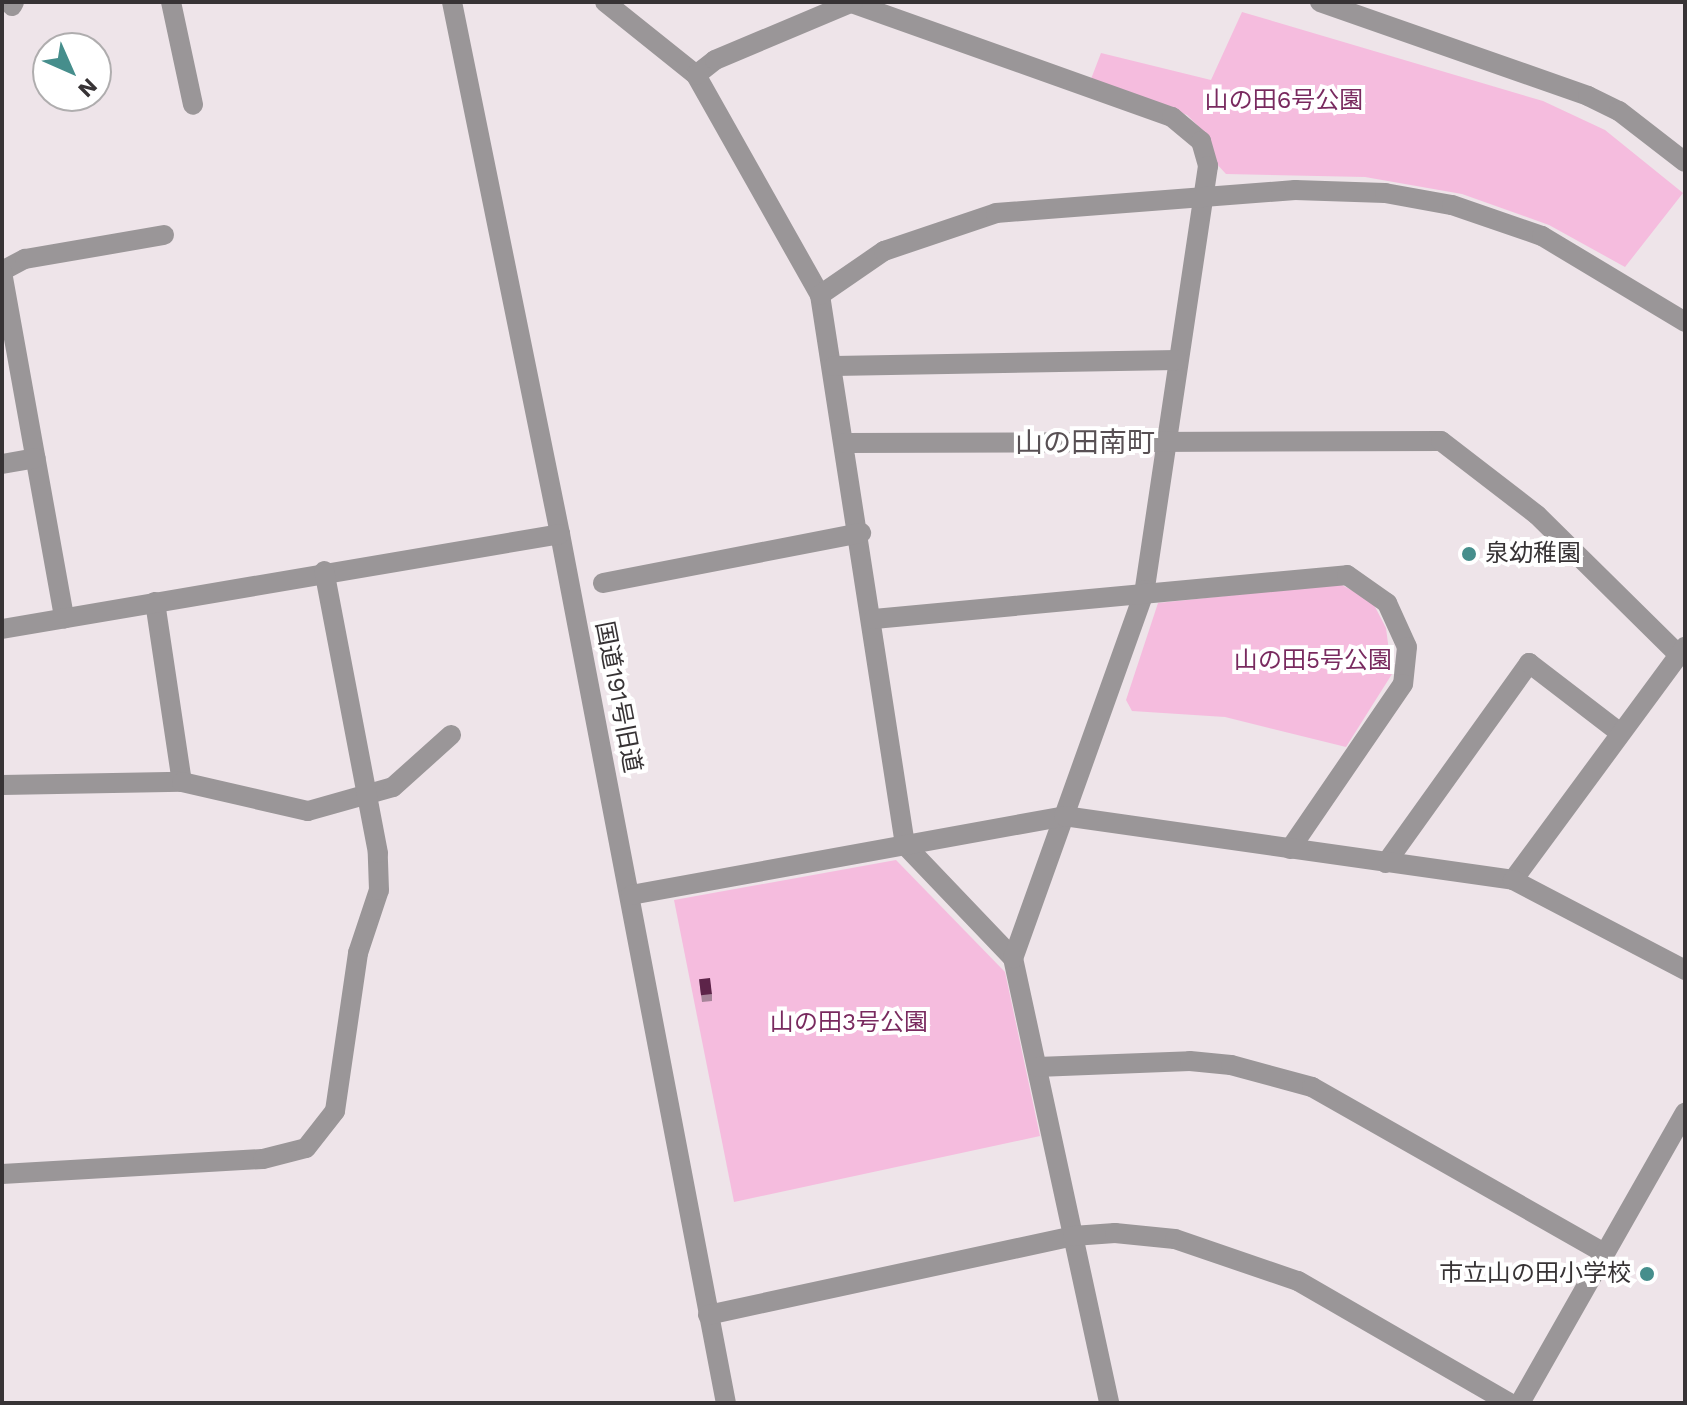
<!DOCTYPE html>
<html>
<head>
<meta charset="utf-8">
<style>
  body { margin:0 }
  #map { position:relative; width:1687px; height:1405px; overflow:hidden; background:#eee4e9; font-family:"Work Sans","Noto Sans JP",sans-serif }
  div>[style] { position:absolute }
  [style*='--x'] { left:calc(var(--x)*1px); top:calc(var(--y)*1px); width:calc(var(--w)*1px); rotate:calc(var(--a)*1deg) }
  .green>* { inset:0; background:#f5bcde }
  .minor>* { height:20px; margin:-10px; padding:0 10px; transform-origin:10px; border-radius:10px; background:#9a9698 }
  .wall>* { inset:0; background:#a68499 }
  .building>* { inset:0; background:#5d2449; transform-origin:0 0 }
  .dots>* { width:22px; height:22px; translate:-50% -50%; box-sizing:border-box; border:4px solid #fff; border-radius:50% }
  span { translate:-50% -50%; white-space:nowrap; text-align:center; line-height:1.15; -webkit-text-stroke:8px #fff; paint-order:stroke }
  .park-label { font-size:24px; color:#792a5f }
  .poi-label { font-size:24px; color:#373335 }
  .left { translate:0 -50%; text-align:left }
  .right { translate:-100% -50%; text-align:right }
  .street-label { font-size:24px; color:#373335 }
  .quarter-label { font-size:28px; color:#585054 }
  .frame { position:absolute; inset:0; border:4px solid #373335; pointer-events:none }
  .north { position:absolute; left:32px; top:32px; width:80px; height:80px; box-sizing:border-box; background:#fff; border:2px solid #afadae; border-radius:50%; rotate:135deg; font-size:22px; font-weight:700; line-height:32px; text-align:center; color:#373335 }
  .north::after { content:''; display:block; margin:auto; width:28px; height:36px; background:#468e8c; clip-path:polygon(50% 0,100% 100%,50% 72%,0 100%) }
</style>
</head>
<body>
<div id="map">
  <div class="green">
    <div style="clip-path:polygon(1242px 12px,1543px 101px,1605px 130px,1683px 193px,1625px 267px,1549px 225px,1462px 194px,1365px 177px,1226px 174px,1214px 161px,1207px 135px,1187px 115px,1091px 79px,1101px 53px,1211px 80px)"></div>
    <div style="clip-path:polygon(1340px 584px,1372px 601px,1386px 628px,1392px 674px,1346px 747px,1225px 717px,1132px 711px,1126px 700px,1158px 603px)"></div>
    <div style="clip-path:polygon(896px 860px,1005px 972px,1040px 1136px,734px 1202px,674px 900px)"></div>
  </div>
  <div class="minor">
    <div style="--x:171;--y:2;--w:105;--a:77.9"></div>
    <div style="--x:452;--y:2;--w:543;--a:78.52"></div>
    <div style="--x:560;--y:534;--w:885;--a:79.19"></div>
    <div style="--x:605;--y:2;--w:117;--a:38.7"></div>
    <div style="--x:696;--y:75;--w:253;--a:60.6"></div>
    <div style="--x:820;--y:295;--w:557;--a:81.21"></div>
    <div style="--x:905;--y:845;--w:156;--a:46.3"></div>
    <div style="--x:1013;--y:958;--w:455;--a:77.8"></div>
    <div style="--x:849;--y:2;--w:343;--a:19.6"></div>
    <div style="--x:1172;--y:117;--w:38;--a:40"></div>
    <div style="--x:1201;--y:141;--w:26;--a:74"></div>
    <div style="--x:1208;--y:166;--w:429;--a:98.5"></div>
    <div style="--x:1145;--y:590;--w:391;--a:109.7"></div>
    <div style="--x:1320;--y:2;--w:284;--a:19.3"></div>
    <div style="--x:1588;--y:96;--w:34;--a:26"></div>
    <div style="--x:1619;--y:111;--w:83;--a:37.7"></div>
    <div style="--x:12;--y:6;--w:4;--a:-63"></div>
    <div style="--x:696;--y:75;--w:24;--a:-38"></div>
    <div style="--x:715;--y:60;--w:150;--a:-22.8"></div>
    <div style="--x:2;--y:271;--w:26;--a:-28"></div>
    <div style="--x:25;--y:259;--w:141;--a:-9.8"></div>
    <div style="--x:2;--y:272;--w:352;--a:79.8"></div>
    <div style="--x:820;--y:295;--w:78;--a:-34.5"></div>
    <div style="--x:884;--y:251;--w:118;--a:-18.7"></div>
    <div style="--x:996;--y:213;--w:300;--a:-4.4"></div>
    <div style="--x:1295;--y:190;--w:90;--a:1.9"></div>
    <div style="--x:1385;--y:193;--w:68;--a:10.2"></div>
    <div style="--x:1452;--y:205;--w:95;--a:19"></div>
    <div style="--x:1542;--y:236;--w:167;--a:31"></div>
    <div style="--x:834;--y:366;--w:343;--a:-1"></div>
    <div style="--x:845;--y:443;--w:596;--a:-0.19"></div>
    <div style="--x:1441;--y:441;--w:121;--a:37.6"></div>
    <div style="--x:1537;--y:515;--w:197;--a:44.6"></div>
    <div style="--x:2;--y:464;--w:34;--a:-10"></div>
    <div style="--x:603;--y:583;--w:263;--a:-11"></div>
    <div style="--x:155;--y:602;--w:182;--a:81.5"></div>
    <div style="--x:874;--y:619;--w:475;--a:-5.3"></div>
    <div style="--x:1347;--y:575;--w:49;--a:35"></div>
    <div style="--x:1387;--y:603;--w:48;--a:65.6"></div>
    <div style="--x:1407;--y:647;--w:37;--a:96"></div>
    <div style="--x:1403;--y:684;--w:200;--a:124.4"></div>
    <div style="--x:2;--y:629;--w:566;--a:-9.66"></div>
    <div style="--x:2;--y:785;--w:180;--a:-1"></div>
    <div style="--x:182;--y:782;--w:129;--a:13"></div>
    <div style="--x:308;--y:811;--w:88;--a:-15.8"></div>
    <div style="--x:393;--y:787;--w:78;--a:-41.9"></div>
    <div style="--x:1386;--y:863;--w:246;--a:-54.4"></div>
    <div style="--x:1529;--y:663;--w:113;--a:37.5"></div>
    <div style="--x:1513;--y:880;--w:290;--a:-53.6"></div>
    <div style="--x:631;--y:895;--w:440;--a:-10.3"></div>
    <div style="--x:1064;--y:816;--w:454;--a:8.1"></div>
    <div style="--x:1513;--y:880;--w:194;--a:27.6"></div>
    <div style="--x:1037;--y:1067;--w:153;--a:-2.2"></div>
    <div style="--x:1190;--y:1061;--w:41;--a:5.6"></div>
    <div style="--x:1231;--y:1065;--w:84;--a:15.2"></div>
    <div style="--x:1312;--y:1087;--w:336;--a:29.6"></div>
    <div style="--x:2;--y:1174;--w:261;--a:-3.3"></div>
    <div style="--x:263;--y:1159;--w:44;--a:-14.3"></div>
    <div style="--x:306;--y:1148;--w:47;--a:-51.9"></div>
    <div style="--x:335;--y:1111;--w:160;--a:-81.7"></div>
    <div style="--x:358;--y:953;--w:66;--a:-71.6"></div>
    <div style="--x:379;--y:890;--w:37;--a:-92"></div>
    <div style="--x:378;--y:853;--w:287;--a:-100.8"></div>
    <div style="--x:708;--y:1315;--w:373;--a:-12.2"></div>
    <div style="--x:1073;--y:1236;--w:42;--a:-4.1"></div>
    <div style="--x:1115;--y:1233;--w:60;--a:5.7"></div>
    <div style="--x:1175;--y:1239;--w:130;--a:18.9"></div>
    <div style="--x:1298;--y:1281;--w:244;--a:30"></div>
    <div style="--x:1520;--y:1403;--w:334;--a:-60.4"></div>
  </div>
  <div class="wall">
    <div style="clip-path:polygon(699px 979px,712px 994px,712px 1001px,702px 1002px)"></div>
  </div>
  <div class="building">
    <div style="left:710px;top:978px;width:16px;height:11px;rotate:83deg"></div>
  </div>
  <div class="dots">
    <div style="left:1469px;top:554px;background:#468e8c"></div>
    <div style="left:1647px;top:1274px;background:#468e8c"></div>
  </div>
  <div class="park-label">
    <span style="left:1284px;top:101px">山の田6号公園</span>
    <span style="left:1313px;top:661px">山の田5号公園</span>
    <span style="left:849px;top:1023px">山の田3号公園</span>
  </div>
  <div class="poi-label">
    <span class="left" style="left:1485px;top:554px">泉幼稚園</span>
    <span class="right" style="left:1631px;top:1274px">市立山の田小学校</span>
  </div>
  <div class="street-label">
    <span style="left:618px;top:697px;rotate:79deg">国道191号旧道</span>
  </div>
  <div class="quarter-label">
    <span style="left:1085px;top:443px">山の田南町</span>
  </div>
  <div class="frame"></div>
  <div class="north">N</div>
</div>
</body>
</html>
